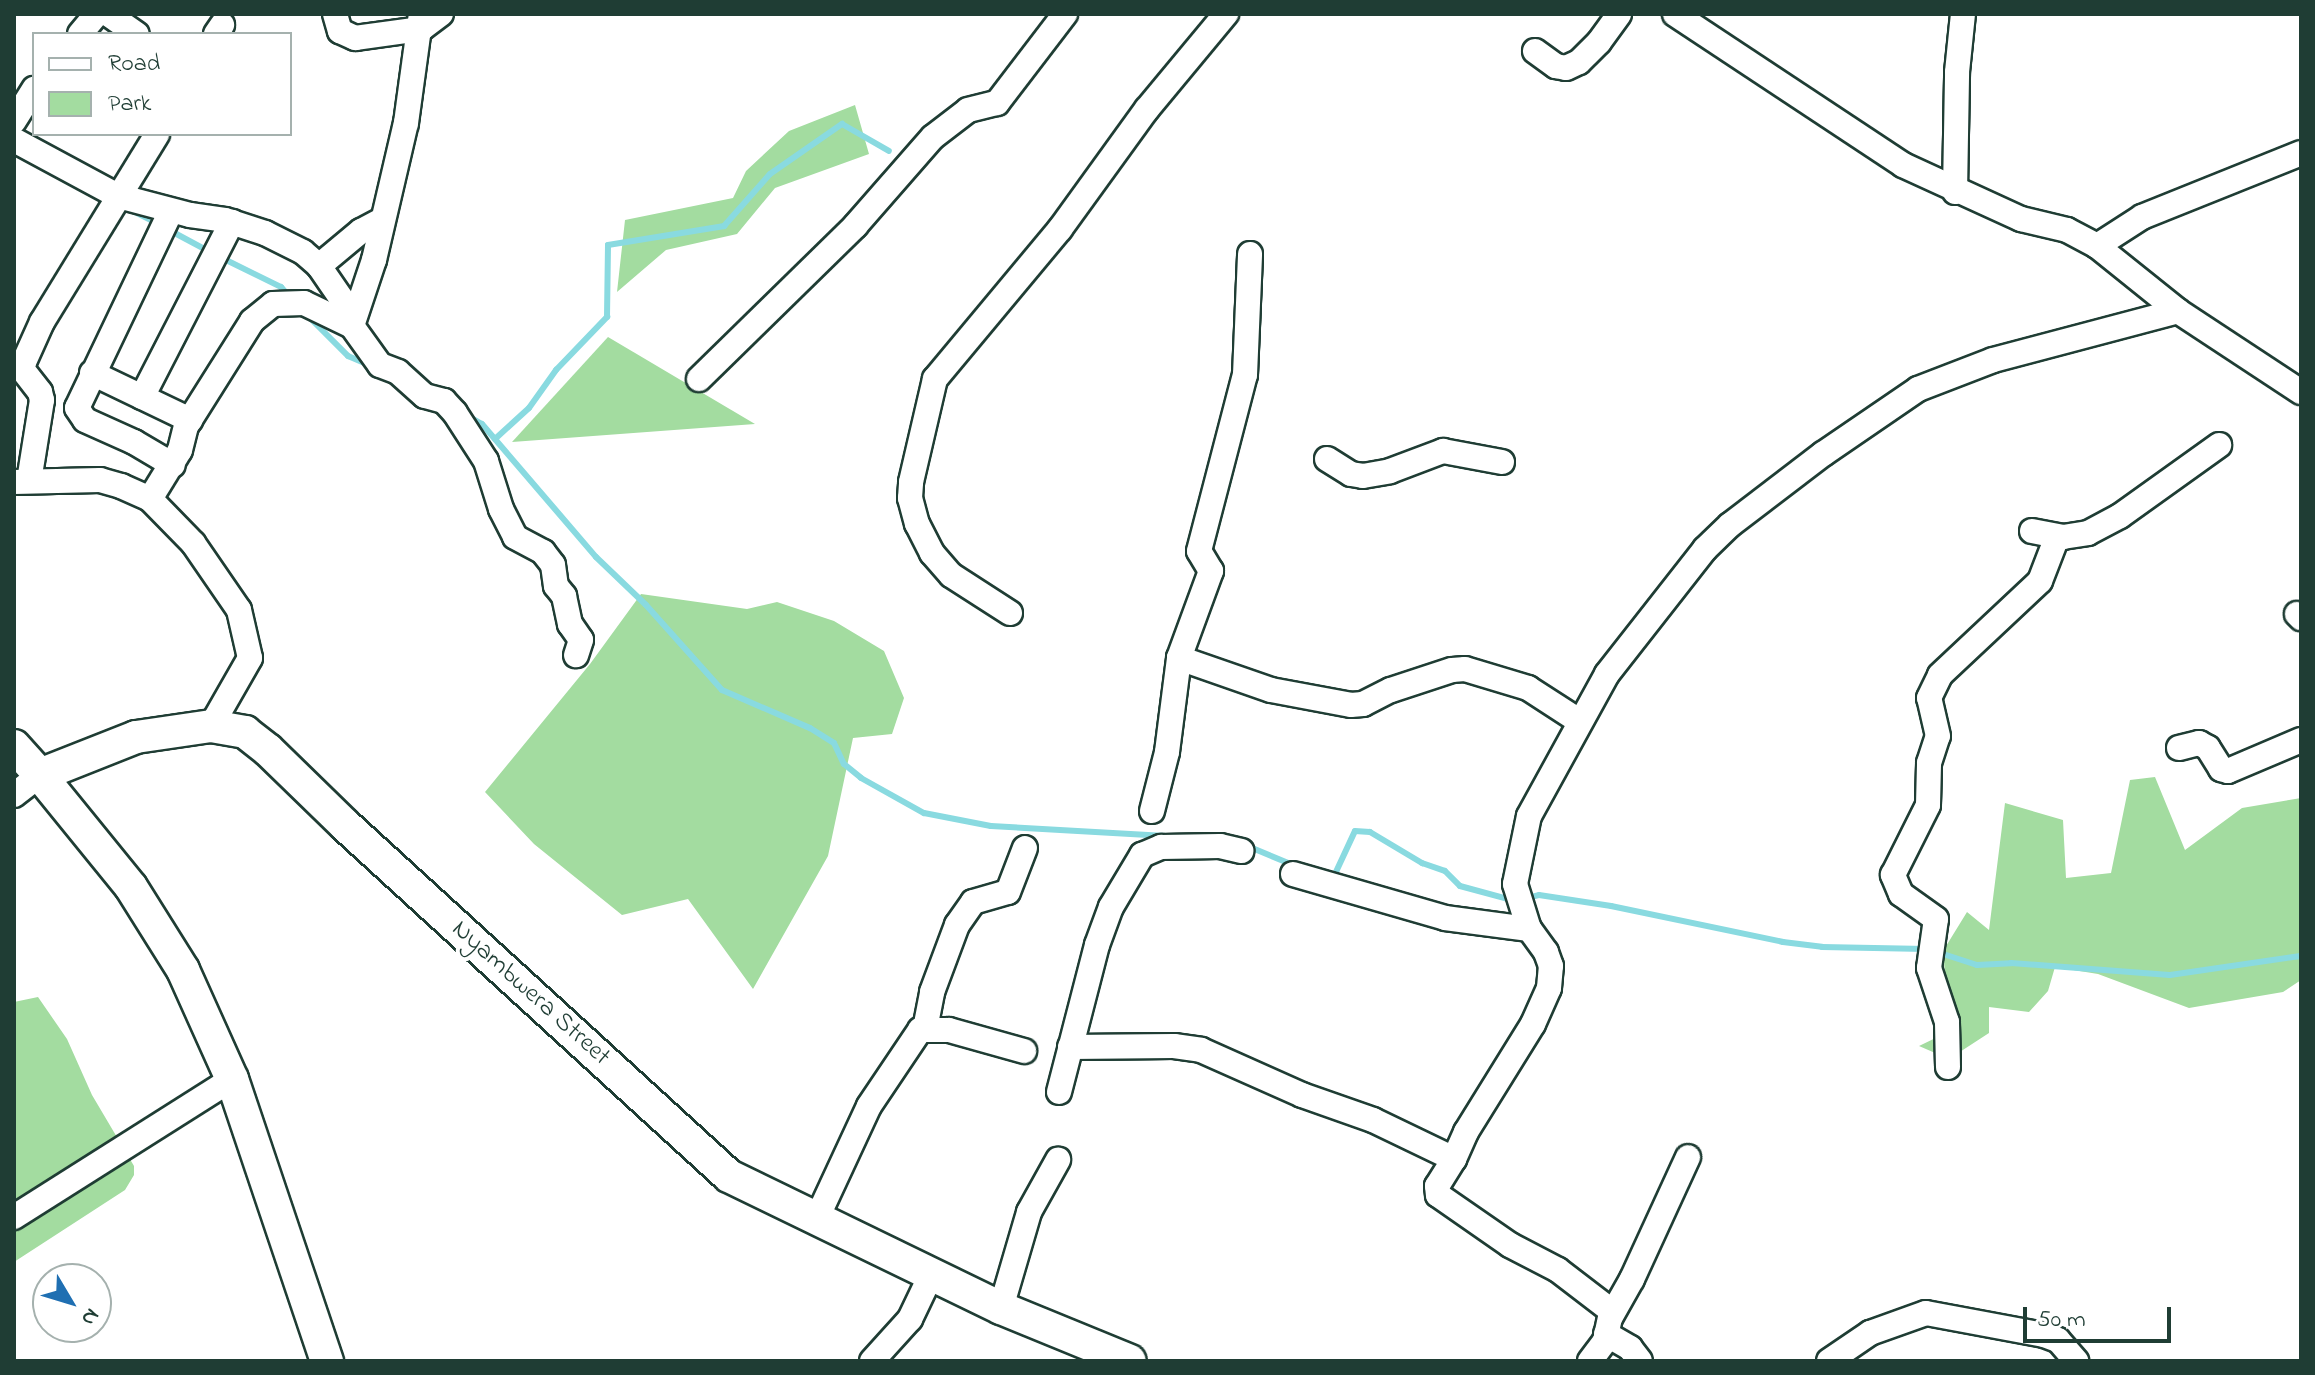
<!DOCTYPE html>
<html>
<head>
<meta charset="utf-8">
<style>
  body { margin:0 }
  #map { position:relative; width:2315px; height:1375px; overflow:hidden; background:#fff; font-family:"Indie Flower",sans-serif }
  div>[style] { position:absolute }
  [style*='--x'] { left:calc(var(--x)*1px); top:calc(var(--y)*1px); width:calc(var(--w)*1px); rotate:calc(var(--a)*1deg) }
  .green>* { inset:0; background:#a3dca0 }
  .stream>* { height:6px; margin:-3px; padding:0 3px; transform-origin:3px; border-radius:3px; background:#89dae0 }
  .roads { filter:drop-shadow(2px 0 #1f3d34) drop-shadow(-2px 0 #1f3d34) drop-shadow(0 2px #1f3d34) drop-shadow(0 -2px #1f3d34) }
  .street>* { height:24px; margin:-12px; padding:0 12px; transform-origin:12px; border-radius:12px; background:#fff }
  .secondary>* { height:32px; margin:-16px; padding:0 16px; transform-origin:16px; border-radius:16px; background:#fff }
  span { translate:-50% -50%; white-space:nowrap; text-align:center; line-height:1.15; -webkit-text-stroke:8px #fff; paint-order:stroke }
  .street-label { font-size:26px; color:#1f3d34 }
  .frame { position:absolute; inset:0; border:16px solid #1f3d34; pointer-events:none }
  .legend { position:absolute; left:32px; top:32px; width:260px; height:104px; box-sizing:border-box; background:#fff; border:2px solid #a5b1ae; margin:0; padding:10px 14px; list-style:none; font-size:24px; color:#1f3d34 }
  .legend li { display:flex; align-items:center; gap:16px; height:40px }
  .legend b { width:40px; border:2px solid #a5b1ae }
  .north { position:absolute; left:32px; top:1263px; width:80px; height:80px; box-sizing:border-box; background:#fff; border:2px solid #a5b1ae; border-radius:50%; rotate:128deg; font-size:22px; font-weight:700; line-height:32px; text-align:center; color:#1f3d34 }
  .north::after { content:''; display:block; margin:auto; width:28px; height:36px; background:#1f6fb2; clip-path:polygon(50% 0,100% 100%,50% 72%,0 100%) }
  .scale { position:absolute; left:2023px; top:1307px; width:148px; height:36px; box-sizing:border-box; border:4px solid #1f3d34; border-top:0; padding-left:10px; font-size:24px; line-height:28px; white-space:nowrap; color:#1f3d34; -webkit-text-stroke:6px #fff; paint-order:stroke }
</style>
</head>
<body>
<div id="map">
  <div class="green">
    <div style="clip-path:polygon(855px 105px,869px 154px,775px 188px,737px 234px,666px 250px,617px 292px,625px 220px,733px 198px,746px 171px,789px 131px)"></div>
    <div style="clip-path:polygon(608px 337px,755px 424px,512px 442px)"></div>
    <div style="clip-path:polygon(641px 594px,747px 609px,777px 602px,834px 621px,884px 651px,904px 698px,892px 734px,853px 738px,828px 856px,753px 989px,688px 899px,622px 915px,534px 844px,485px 792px,590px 664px)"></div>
    <div style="clip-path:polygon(2155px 777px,2185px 850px,2242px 808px,2301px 798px,2301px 980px,2283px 992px,2189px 1008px,2098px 974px,2055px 967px,2048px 991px,2029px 1012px,1989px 1007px,1989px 1033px,1949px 1059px,1919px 1046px,1950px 1031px,1943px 951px,1967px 912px,1989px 930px,2005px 803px,2063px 820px,2066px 878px,2111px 873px,2130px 780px)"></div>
    <div style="clip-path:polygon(38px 997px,67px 1039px,92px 1095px,134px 1166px,134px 1175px,125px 1190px,14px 1262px,14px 1002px)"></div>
  </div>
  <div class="stream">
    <div style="--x:133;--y:211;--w:29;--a:27"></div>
    <div style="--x:169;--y:230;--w:49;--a:28.1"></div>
    <div style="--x:222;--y:258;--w:66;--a:26.2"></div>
    <div style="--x:281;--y:287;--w:11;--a:49"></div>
    <div style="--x:310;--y:318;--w:54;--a:45"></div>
    <div style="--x:348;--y:356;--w:23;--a:23"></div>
    <div style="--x:468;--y:416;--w:16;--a:30"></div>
    <div style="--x:482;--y:424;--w:175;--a:49.4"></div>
    <div style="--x:596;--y:557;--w:69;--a:43.8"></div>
    <div style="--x:646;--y:605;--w:114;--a:48.2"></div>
    <div style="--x:722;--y:690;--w:96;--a:23.4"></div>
    <div style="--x:810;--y:728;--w:28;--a:32"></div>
    <div style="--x:834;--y:743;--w:23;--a:65"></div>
    <div style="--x:844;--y:764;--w:22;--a:39"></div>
    <div style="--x:861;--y:778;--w:72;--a:29.1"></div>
    <div style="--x:924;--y:813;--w:68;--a:11"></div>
    <div style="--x:991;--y:826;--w:175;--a:3.3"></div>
    <div style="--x:495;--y:439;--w:46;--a:-42.4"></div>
    <div style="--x:529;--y:408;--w:47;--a:-54.6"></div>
    <div style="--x:556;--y:370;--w:74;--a:-46.1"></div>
    <div style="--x:607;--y:317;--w:72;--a:-89.2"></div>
    <div style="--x:608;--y:245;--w:118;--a:-9.3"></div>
    <div style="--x:724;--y:226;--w:69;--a:-48.5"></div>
    <div style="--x:770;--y:174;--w:88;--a:-34.8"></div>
    <div style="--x:842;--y:124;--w:54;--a:29.9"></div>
    <div style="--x:1245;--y:845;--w:52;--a:22.6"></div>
    <div style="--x:1330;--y:877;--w:6;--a:-31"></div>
    <div style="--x:1335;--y:874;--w:47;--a:-65.1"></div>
    <div style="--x:1355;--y:831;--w:15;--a:4"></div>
    <div style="--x:1370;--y:832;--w:61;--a:30.8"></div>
    <div style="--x:1422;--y:863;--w:24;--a:19"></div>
    <div style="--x:1445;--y:871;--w:21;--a:45"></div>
    <div style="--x:1460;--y:886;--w:54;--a:15.1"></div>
    <div style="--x:1527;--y:898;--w:12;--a:-14"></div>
    <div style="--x:1539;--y:895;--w:73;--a:8.7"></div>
    <div style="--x:1611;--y:906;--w:176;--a:11.8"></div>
    <div style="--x:1783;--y:942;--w:39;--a:7"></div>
    <div style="--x:1822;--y:947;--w:104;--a:1.1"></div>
    <div style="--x:1937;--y:952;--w:42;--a:18"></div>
    <div style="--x:1977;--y:965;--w:34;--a:-3"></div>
    <div style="--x:2011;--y:963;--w:159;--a:4.3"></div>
    <div style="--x:2170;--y:975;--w:132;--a:-8.3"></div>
  </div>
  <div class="roads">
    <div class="street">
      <div style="--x:108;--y:14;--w:35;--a:35"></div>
      <div style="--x:335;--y:14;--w:18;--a:74"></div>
      <div style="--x:340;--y:31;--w:17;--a:25"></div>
      <div style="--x:355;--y:38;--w:67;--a:-7.8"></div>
      <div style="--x:421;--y:29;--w:25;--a:-37"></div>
      <div style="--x:1675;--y:14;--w:273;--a:33.5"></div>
      <div style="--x:1903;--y:165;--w:130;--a:24.6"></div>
      <div style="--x:2021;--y:219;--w:47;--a:13.4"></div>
      <div style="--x:2067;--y:230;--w:34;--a:28"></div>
      <div style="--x:2097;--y:246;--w:104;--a:38.7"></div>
      <div style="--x:2178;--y:311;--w:147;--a:33.4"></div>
      <div style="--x:80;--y:34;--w:26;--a:-50"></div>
      <div style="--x:216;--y:34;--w:11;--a:-56"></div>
      <div style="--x:1535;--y:51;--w:26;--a:36"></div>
      <div style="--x:1556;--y:66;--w:10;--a:11"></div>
      <div style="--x:1566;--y:68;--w:14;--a:-25"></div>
      <div style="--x:1579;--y:62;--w:28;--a:-45"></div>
      <div style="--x:1599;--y:42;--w:34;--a:-54"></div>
      <div style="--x:14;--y:121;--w:38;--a:-58"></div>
      <div style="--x:14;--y:140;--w:118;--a:28.3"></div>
      <div style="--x:118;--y:196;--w:74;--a:14.8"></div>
      <div style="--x:190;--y:215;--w:35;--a:8"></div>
      <div style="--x:225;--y:220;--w:42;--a:18"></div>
      <div style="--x:265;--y:233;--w:42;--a:26.6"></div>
      <div style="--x:303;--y:252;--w:21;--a:41"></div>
      <div style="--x:319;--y:266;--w:62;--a:55.5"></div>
      <div style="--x:1955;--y:192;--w:120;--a:-89"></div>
      <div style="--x:1957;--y:72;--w:58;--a:-84.1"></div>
      <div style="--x:171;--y:211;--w:218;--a:115.5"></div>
      <div style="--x:77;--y:408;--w:14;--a:56"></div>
      <div style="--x:85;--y:420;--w:54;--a:24.2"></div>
      <div style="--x:134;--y:442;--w:45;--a:30.5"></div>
      <div style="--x:2097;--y:246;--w:54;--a:-32.8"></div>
      <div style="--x:2142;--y:217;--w:171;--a:-21.9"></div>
      <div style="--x:319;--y:266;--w:55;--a:-39.8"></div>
      <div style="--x:361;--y:231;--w:24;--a:-28"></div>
      <div style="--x:352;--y:326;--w:70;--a:-71.6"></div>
      <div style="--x:374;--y:260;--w:141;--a:-76.9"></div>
      <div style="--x:406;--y:123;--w:110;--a:-82.2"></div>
      <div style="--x:92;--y:373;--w:109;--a:25.6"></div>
      <div style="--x:699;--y:379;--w:219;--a:-44.4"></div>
      <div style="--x:855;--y:226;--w:118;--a:-48.8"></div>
      <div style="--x:933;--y:137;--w:44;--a:-37.6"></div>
      <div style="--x:968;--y:110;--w:30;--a:-14"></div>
      <div style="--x:997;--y:103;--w:112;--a:-52.6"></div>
      <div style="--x:142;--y:397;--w:197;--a:-62.8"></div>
      <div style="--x:1327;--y:459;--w:28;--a:32"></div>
      <div style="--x:1351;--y:474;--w:12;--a:9"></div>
      <div style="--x:1363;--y:476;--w:27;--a:-10"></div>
      <div style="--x:1390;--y:471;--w:57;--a:-20.7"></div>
      <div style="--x:1443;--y:451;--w:60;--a:10.6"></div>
      <div style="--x:29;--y:481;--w:82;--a:-80.9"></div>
      <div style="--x:42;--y:400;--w:8;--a:-104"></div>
      <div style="--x:40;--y:392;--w:29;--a:-128"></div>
      <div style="--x:22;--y:369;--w:7;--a:-74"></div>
      <div style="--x:24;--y:362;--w:44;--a:-65.8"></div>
      <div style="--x:42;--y:322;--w:220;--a:-58.5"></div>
      <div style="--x:14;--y:482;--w:86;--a:-1.3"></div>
      <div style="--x:100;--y:480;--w:22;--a:16"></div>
      <div style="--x:121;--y:486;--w:32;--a:24"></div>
      <div style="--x:150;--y:499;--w:62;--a:45.7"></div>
      <div style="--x:193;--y:543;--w:81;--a:55.5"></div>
      <div style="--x:239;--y:610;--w:49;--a:77.1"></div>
      <div style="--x:250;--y:658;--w:78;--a:119.8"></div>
      <div style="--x:150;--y:499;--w:57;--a:-58.5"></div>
      <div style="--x:180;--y:450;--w:25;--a:-76"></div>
      <div style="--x:186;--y:426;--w:124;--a:-57.8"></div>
      <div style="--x:252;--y:321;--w:27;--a:-39"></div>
      <div style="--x:273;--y:304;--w:31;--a:-2"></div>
      <div style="--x:304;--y:303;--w:53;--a:25.6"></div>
      <div style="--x:352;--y:326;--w:48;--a:54.3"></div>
      <div style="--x:380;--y:365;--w:19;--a:21"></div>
      <div style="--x:398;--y:372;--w:36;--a:42"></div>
      <div style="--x:425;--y:396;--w:20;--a:15"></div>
      <div style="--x:444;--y:401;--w:16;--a:47"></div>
      <div style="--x:455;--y:413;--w:57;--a:57.1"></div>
      <div style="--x:486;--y:461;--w:50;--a:72.6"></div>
      <div style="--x:501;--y:509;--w:31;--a:63"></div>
      <div style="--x:515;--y:537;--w:32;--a:28"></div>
      <div style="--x:543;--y:552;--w:16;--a:52"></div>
      <div style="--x:553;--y:565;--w:21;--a:82"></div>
      <div style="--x:556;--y:586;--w:13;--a:51"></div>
      <div style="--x:564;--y:596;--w:29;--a:78"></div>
      <div style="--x:570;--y:624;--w:19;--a:55"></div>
      <div style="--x:581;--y:640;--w:16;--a:108"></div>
      <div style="--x:2032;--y:531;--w:32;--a:11"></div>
      <div style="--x:2063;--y:537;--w:25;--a:-9"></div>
      <div style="--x:2088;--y:533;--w:36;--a:-28"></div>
      <div style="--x:2120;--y:516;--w:122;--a:-35.6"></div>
      <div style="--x:1010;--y:613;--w:70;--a:-147.2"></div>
      <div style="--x:951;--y:575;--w:29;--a:-131"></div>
      <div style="--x:932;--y:553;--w:33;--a:-117"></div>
      <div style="--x:917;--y:524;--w:27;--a:-105"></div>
      <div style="--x:910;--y:498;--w:16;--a:-86"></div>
      <div style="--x:911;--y:482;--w:106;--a:-76.9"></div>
      <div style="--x:935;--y:379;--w:195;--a:-50.2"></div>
      <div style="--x:1060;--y:229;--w:148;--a:-54.1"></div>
      <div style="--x:1147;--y:109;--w:124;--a:-50.3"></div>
      <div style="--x:2297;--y:614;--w:6;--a:45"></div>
      <div style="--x:1179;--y:658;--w:97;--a:19.2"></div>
      <div style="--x:1271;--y:690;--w:81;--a:10.6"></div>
      <div style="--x:1351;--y:705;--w:12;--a:-5"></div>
      <div style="--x:1363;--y:704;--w:31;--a:-27"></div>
      <div style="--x:1391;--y:690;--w:64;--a:-18.2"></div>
      <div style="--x:1452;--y:670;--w:13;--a:-4"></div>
      <div style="--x:1465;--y:669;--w:66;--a:16.8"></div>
      <div style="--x:1528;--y:688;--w:61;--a:32.9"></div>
      <div style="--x:2179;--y:748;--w:21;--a:-14"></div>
      <div style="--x:2199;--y:743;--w:10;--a:29"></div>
      <div style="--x:2208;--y:748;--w:25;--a:58"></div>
      <div style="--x:2221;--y:769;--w:7;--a:16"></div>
      <div style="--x:2228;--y:771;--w:79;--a:-23"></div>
      <div style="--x:14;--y:795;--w:33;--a:-38"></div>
      <div style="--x:1152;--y:811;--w:61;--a:-75.7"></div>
      <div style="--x:1167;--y:752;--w:95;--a:-82.7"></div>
      <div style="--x:1179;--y:658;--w:93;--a:-69.8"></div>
      <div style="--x:1211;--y:571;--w:23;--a:-121"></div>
      <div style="--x:1199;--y:551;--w:182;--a:-75.4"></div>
      <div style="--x:1245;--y:375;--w:121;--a:-87.6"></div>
      <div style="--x:1293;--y:874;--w:158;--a:16.1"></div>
      <div style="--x:1445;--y:918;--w:85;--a:7.5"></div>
      <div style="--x:925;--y:1029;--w:38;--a:-79"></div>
      <div style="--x:932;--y:992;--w:72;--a:-69.5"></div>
      <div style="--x:957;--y:925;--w:28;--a:-55"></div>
      <div style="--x:973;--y:902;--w:36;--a:-16"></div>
      <div style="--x:1008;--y:892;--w:47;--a:-68.9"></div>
      <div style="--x:1070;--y:1047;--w:104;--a:-0.6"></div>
      <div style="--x:1174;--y:1046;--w:27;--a:8"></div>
      <div style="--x:1201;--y:1050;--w:111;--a:24"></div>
      <div style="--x:1302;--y:1095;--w:75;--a:19.4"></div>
      <div style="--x:1373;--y:1120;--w:90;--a:25.7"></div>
      <div style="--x:1454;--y:1159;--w:32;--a:122"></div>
      <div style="--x:1437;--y:1186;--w:9;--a:84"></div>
      <div style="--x:1438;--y:1195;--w:88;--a:34.8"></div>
      <div style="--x:1510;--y:1245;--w:54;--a:27.5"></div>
      <div style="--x:1558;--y:1270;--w:69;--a:37.4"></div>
      <div style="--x:1948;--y:1067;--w:45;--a:-91.3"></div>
      <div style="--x:1947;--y:1022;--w:57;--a:-108.4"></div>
      <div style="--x:1929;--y:968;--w:49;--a:-81.9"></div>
      <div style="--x:1936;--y:919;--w:43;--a:-144.5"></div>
      <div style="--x:1901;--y:894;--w:21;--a:-113"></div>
      <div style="--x:1893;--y:875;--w:78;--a:-63.4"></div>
      <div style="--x:1928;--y:805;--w:42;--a:-88.6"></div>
      <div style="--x:1929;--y:763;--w:28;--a:-72"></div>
      <div style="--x:1938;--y:736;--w:39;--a:-103"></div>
      <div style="--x:1929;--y:698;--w:25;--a:-64"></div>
      <div style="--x:1940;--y:675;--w:137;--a:-43.2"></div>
      <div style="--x:2040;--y:581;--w:47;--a:-68.9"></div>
      <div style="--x:1059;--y:1092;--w:152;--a:-75.5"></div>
      <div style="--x:1097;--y:945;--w:40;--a:-69.8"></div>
      <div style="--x:1111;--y:907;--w:61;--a:-59.2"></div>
      <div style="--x:1142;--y:855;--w:21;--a:-23"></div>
      <div style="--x:1161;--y:847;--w:59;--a:-1"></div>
      <div style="--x:1220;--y:846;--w:22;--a:13"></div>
      <div style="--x:1454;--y:1159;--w:30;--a:-66"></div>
      <div style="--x:1466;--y:1132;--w:127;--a:-58.2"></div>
      <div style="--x:1533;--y:1024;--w:39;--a:-66"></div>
      <div style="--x:1549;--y:988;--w:22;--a:-85"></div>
      <div style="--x:1551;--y:966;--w:15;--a:-110"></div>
      <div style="--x:1546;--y:952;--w:29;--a:-126"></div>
      <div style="--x:1529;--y:929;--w:47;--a:-107.3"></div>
      <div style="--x:1515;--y:884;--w:69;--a:-78.4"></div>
      <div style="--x:1529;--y:816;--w:162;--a:-61.2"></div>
      <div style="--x:1607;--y:674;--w:159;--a:-51.9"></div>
      <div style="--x:1705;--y:549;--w:35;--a:-44"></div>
      <div style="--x:1730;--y:525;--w:117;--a:-37.4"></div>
      <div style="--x:1823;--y:454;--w:115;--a:-34.4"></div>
      <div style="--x:1918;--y:389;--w:80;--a:-21.1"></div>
      <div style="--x:1993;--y:360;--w:191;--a:-14.8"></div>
      <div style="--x:14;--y:1217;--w:258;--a:-32.3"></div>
      <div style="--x:817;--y:1218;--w:123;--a:-65.1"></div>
      <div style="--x:869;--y:1106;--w:92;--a:-56.1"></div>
      <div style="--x:920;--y:1030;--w:29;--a:0"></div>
      <div style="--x:949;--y:1030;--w:78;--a:15.6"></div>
      <div style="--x:1001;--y:1308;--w:100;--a:-73.7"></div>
      <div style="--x:1029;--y:1212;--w:60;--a:-60.9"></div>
      <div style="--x:1606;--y:1334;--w:28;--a:30"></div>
      <div style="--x:1630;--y:1348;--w:16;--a:52"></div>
      <div style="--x:872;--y:1361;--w:57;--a:-47.9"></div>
      <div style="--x:910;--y:1319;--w:49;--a:-64.5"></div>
      <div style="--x:1590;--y:1361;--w:25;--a:-53"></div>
      <div style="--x:1605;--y:1341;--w:24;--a:-78"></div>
      <div style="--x:1610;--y:1318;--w:45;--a:-60.6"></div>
      <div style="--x:1632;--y:1279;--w:134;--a:-65.3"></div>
      <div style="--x:1829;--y:1361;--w:50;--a:-34.3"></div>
      <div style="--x:1870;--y:1333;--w:59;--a:-19.7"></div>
      <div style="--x:1926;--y:1313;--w:120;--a:10.6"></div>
      <div style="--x:2044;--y:1335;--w:15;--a:20"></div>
      <div style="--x:2058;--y:1340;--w:28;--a:49"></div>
    </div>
    <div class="secondary">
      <div style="--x:14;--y:746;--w:39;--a:48"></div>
      <div style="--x:40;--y:775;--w:103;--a:-21.6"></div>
      <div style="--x:136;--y:737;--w:76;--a:-8.3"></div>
      <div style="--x:211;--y:726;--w:35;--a:10"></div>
      <div style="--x:245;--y:732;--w:29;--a:38"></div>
      <div style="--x:268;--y:750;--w:107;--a:44.2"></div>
      <div style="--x:345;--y:825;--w:520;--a:42.43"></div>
      <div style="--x:729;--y:1176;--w:302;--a:25.9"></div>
      <div style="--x:1001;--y:1308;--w:139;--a:22.3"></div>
      <div style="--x:40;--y:775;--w:144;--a:50.9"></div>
      <div style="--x:131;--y:887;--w:98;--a:57.9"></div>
      <div style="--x:183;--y:970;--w:120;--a:65.8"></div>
      <div style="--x:232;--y:1079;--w:298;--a:71.4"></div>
    </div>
  </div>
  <div class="street-label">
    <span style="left:530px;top:994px;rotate:42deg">Nyambwera Street</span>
  </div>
  <div class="frame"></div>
  <ul class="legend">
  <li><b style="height:10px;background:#fff"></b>Road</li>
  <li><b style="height:22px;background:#a3dca0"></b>Park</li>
  </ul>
  <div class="north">N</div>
  <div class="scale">50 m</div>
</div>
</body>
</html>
